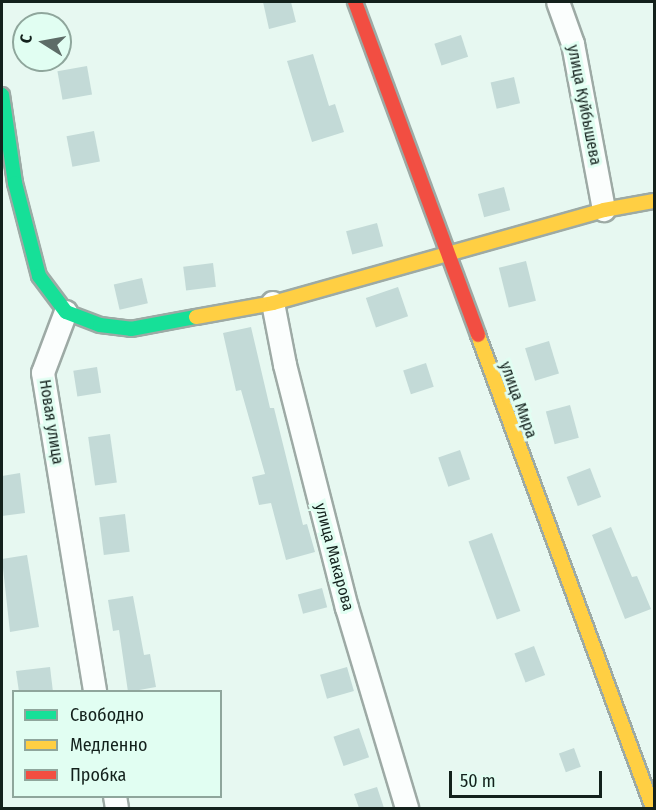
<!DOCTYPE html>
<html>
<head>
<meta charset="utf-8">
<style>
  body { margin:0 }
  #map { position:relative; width:656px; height:810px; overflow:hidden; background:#e7f8f1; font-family:"Fira Sans Condensed",sans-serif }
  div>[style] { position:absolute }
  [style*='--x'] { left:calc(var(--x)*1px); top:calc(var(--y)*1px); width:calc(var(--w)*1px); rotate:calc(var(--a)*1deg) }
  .building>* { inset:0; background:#c3dad7; transform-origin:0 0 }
  .roads { filter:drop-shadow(2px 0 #9daaa5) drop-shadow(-2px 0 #9daaa5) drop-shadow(0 2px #9daaa5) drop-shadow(0 -2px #9daaa5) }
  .street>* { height:22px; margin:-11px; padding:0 11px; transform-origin:11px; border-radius:11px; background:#fbfefd }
  .fast>* { height:14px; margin:-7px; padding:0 7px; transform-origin:7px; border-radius:7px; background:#16e098 }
  .slow>* { height:14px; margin:-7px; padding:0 7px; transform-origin:7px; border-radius:7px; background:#ffcf43 }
  .jam>* { height:14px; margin:-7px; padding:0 7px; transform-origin:7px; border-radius:7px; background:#f24e42 }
  span { translate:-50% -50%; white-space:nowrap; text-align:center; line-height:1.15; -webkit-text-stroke:6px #e1fef2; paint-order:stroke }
  .street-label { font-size:16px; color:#13211c }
  .frame { position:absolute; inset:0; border:3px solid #13211c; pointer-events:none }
  .legend { position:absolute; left:12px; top:690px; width:210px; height:108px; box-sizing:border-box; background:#e1fef2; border:2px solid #8fa69c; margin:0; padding:8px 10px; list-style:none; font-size:18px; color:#13211c }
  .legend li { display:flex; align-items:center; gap:12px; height:30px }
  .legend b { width:30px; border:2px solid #8fa69c }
  .north { position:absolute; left:12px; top:12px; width:60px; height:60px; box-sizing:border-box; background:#e1fef2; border:2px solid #8fa69c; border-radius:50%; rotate:281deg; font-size:16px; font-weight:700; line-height:24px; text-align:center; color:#13211c }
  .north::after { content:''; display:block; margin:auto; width:21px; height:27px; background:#5d6c67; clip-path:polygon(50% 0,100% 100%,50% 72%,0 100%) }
  .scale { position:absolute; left:449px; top:771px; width:153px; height:27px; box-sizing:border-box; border:3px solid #13211c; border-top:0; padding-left:8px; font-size:18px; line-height:21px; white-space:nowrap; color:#13211c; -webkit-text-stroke:4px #e1fef2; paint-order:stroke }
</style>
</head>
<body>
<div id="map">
  <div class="building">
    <div style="clip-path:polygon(263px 2px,291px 2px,296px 22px,269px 29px)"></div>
    <div style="left:461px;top:35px;width:23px;height:28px;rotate:72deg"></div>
    <div style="clip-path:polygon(313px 54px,329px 106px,335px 104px,344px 132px,312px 142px,287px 61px)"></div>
    <div style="left:87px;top:66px;width:29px;height:30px;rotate:80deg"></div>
    <div style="left:514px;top:77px;width:27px;height:24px;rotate:77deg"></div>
    <div style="left:94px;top:131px;width:31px;height:28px;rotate:79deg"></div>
    <div style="left:504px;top:187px;width:24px;height:27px;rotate:75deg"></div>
    <div style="left:377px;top:223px;width:24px;height:32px;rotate:75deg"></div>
    <div style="left:526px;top:261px;width:41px;height:28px;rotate:76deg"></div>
    <div style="left:213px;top:263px;width:24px;height:30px;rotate:83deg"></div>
    <div style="left:142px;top:278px;width:26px;height:29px;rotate:77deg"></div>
    <div style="left:398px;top:287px;width:31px;height:34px;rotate:71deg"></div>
    <div style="clip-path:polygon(251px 327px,270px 408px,274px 408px,303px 525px,307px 524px,315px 552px,286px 560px,271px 503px,259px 505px,252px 477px,265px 474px,241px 390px,236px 391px,223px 333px)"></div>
    <div style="left:549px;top:341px;width:34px;height:25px;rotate:73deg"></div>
    <div style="left:426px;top:363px;width:25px;height:24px;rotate:72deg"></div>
    <div style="left:97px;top:367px;width:26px;height:24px;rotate:81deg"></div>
    <div style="left:570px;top:405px;width:34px;height:25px;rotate:75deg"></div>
    <div style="left:110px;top:434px;width:49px;height:22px;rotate:82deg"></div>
    <div style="left:460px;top:450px;width:31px;height:23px;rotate:71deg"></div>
    <div style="left:590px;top:468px;width:31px;height:25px;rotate:69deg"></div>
    <div style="clip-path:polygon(20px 473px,25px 513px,2px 516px,2px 476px)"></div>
    <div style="left:125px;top:514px;width:38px;height:26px;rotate:83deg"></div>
    <div style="clip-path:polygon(611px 527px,632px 577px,637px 576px,651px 609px,625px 619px,592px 535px)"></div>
    <div style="left:492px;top:533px;width:83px;height:25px;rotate:70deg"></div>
    <div style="clip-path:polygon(27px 555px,39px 627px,10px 632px,2px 559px)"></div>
    <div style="left:322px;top:588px;width:20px;height:25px;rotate:75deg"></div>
    <div style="clip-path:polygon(133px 596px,144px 655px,150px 654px,156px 687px,128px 692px,119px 630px,113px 631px,108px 600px)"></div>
    <div style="left:534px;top:646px;width:31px;height:21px;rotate:69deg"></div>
    <div style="clip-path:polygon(50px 667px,53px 692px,19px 692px,16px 671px)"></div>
    <div style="left:347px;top:667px;width:25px;height:28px;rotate:74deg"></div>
    <div style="left:359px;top:728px;width:31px;height:27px;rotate:71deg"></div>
    <div style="left:574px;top:748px;width:20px;height:16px;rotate:70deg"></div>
    <div style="clip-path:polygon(377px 787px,384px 808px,359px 808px,354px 794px)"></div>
  </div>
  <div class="roads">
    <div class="street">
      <div style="--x:558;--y:2;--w:45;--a:70.3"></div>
      <div style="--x:573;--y:44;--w:169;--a:79.4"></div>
      <div style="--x:273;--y:303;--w:63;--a:79"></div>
      <div style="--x:285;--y:365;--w:251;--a:75.7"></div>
      <div style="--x:347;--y:608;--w:209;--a:73.3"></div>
      <div style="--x:66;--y:312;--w:65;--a:110.7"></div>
      <div style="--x:43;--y:373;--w:323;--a:80.7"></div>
      <div style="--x:115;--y:796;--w:12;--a:81"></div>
    </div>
    <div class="fast">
      <div style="--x:2;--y:95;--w:89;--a:81.6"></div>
      <div style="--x:15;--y:183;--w:96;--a:75.5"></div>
      <div style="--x:39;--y:276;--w:45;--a:53.1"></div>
      <div style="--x:66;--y:312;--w:36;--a:21"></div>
      <div style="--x:100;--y:325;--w:31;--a:7"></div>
      <div style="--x:131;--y:329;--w:66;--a:-10.5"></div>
    </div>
    <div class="slow">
      <div style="--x:196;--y:317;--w:78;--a:-10.3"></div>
      <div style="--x:273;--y:303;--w:344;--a:-15.7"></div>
      <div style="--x:604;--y:210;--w:51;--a:-10.2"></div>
      <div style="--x:478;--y:335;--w:504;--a:69.7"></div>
    </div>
    <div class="jam">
      <div style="--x:355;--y:2;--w:355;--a:69.7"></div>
    </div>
  </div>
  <div class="street-label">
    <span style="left:584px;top:105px;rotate:79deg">улица Куйбышева</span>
    <span style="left:518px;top:400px;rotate:70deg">улица Мира</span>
    <span style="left:51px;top:422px;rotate:81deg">Новая улица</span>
    <span style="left:334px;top:557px;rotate:75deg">улица Макарова</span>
  </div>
  <div class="frame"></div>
  <ul class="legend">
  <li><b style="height:8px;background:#16e098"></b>Свободно</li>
  <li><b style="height:8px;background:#ffcf43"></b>Медленно</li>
  <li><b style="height:8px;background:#f24e42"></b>Пробка</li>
  </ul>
  <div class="north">С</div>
  <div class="scale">50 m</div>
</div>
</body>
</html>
